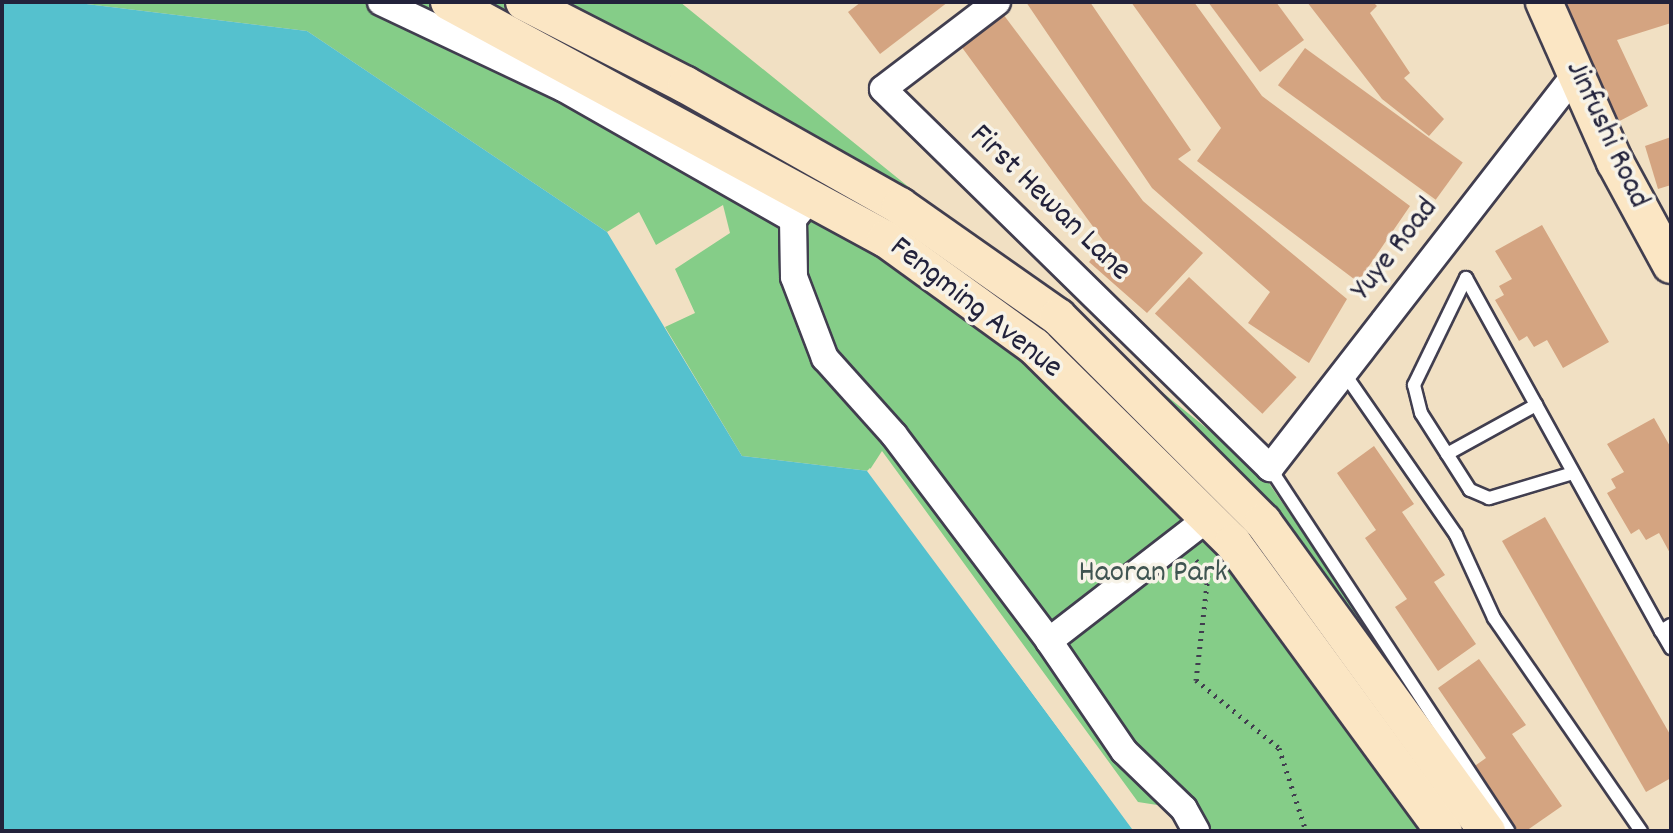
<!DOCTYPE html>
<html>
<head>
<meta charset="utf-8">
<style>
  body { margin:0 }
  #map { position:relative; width:1673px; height:833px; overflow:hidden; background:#f1e0c3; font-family:Dekko,sans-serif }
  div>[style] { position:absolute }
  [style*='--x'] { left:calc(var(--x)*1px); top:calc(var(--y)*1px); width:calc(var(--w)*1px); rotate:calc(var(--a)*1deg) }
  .green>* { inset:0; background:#85cd88 }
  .water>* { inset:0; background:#55c1ce }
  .pier>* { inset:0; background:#f1e0c3 }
  .building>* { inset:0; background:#d4a481; transform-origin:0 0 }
  .path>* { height:5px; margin-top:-2.5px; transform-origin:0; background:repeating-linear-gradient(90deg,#413e4f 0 2px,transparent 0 8px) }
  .roads { filter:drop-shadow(2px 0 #413e4f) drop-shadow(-2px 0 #413e4f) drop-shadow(0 2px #413e4f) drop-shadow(0 -2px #413e4f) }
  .lane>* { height:12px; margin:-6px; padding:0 6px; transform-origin:6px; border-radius:6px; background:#fff }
  .street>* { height:26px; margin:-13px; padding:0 13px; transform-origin:13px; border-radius:13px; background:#fff }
  .secondary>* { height:36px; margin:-18px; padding:0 18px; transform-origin:18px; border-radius:18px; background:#fbe6c4 }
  span { translate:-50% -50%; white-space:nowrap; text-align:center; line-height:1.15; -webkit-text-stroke:7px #f7f3e8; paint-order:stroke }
  .street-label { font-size:32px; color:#22223b }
  .park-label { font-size:32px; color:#405552 }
  .frame { position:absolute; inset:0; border:4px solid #22223b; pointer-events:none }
</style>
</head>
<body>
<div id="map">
  <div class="green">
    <div style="clip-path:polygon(70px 2px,680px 2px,1262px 473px,1507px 831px,1184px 831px,1183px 809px,1138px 802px,882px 451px,869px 471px,742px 456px,665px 327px,695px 313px,675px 269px,730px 233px,723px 205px,656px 245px,639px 212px,607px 232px,307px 31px)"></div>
  </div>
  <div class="water">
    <div style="clip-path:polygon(2px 2px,70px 2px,307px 31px,607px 232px,742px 456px,869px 471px,1132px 829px,1141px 831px,2px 831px)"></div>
  </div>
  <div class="pier">
    <div style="clip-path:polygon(870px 468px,1135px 826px,1145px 831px,1133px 829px,867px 471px)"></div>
  </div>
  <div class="building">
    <div style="clip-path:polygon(861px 2px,948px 2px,880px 54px,848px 12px)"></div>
    <div style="clip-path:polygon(1026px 2px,1090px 2px,1191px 150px,1178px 159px,1347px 299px,1309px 363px,1248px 323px,1270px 292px,1152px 188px)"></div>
    <div style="clip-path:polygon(1131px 2px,1194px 2px,1262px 96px,1410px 206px,1358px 282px,1197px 161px,1221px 128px)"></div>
    <div style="clip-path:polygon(1208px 2px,1276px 2px,1304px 40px,1260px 72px)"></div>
    <div style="clip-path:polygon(1307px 2px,1373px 2px,1377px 6px,1370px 13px,1410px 73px,1404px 78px,1444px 119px,1429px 136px,1382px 99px)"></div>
    <div style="clip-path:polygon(1555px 2px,1671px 2px,1671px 23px,1617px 40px,1648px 106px,1614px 124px)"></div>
    <div style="clip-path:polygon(1000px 10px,1143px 201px,1203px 253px,1147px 313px,1089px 262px,1105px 243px,958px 42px)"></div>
    <div style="left:1305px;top:48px;width:195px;height:46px;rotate:36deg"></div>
    <div style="clip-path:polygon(1671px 137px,1671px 185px,1658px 189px,1645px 146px)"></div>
    <div style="clip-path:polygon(1542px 225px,1609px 342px,1563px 368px,1547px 340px,1534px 347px,1527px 336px,1519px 341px,1495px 300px,1504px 295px,1499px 286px,1512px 279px,1495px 251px)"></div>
    <div style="left:1189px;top:277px;width:147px;height:50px;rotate:43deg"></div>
    <div style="clip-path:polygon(1654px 418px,1671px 448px,1671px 555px,1659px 533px,1646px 540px,1639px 529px,1631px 534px,1607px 493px,1616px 488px,1611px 479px,1624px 472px,1607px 444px)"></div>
    <div style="clip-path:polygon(1374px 446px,1414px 504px,1402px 512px,1445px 575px,1434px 582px,1476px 644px,1438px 671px,1395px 607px,1407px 599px,1365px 538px,1376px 530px,1337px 473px)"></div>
    <div style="clip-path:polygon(1545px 517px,1671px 736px,1671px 778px,1646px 792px,1502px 541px)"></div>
    <div style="clip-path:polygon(1479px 659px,1526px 725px,1512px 734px,1562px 806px,1526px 831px,1512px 831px,1469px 770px,1486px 758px,1438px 688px)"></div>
  </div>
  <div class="path">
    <div style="--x:1196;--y:560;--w:19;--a:51"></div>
    <div style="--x:1208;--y:575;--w:106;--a:96.5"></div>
    <div style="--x:1196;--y:680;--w:107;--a:39.3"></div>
    <div style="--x:1279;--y:748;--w:87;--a:72"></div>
  </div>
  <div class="roads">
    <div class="lane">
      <div style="--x:1344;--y:373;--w:197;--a:55.3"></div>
      <div style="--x:1456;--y:535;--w:91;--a:65.4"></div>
      <div style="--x:1494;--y:618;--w:259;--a:55.4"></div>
      <div style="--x:1447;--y:454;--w:102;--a:-28.8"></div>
      <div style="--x:1270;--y:468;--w:434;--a:56.7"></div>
      <div style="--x:1573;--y:473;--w:88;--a:163.4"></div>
      <div style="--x:1489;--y:498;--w:21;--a:-157"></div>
      <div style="--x:1470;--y:490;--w:91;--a:-122.5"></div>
      <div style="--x:1421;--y:413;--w:29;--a:-104"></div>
      <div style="--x:1414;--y:385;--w:119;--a:-64.1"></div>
      <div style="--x:1466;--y:278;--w:403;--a:61.1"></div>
      <div style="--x:1671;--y:625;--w:12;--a:149"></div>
      <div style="--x:1661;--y:631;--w:20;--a:60"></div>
    </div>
    <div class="street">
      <div style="--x:381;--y:2;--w:201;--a:25.3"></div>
      <div style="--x:563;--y:88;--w:265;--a:29.7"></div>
      <div style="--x:997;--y:2;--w:143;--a:142.7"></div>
      <div style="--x:883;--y:89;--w:542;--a:44.4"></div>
      <div style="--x:1270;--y:468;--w:499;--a:-52.2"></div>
      <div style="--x:811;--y:197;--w:28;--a:129"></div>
      <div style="--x:793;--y:219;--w:58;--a:89"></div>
      <div style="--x:794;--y:277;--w:87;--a:69.1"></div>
      <div style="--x:825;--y:358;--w:103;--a:48.1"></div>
      <div style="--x:894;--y:435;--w:258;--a:53"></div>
      <div style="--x:1049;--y:641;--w:201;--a:-37.7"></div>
      <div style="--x:1049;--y:641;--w:133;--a:55.7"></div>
      <div style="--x:1124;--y:751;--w:83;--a:44"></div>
      <div style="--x:1184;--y:809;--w:25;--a:61"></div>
    </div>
    <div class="secondary">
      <div style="--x:449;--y:2;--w:497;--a:28.5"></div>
      <div style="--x:886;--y:239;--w:183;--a:35.9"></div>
      <div style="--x:1034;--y:346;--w:280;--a:44.7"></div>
      <div style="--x:1233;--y:543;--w:357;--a:53.8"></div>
      <div style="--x:524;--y:2;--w:182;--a:27.1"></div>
      <div style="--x:686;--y:85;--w:246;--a:29.5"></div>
      <div style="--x:900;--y:206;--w:193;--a:35.1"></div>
      <div style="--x:1058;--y:317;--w:290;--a:45"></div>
      <div style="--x:1263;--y:522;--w:382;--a:54.1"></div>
      <div style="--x:1544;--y:2;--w:175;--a:66.1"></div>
      <div style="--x:1615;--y:162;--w:117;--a:61.5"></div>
    </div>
  </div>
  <div class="street-label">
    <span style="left:1606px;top:135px;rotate:65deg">Jinfushi Road</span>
    <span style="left:1049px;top:204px;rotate:44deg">First Hewan Lane</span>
    <span style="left:1396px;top:250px;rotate:-52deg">Yuye Road</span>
    <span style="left:975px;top:309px;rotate:38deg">Fengming Avenue</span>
  </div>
  <div class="park-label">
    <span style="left:1153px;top:574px">Haoran Park</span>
  </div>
  <div class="frame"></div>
</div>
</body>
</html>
